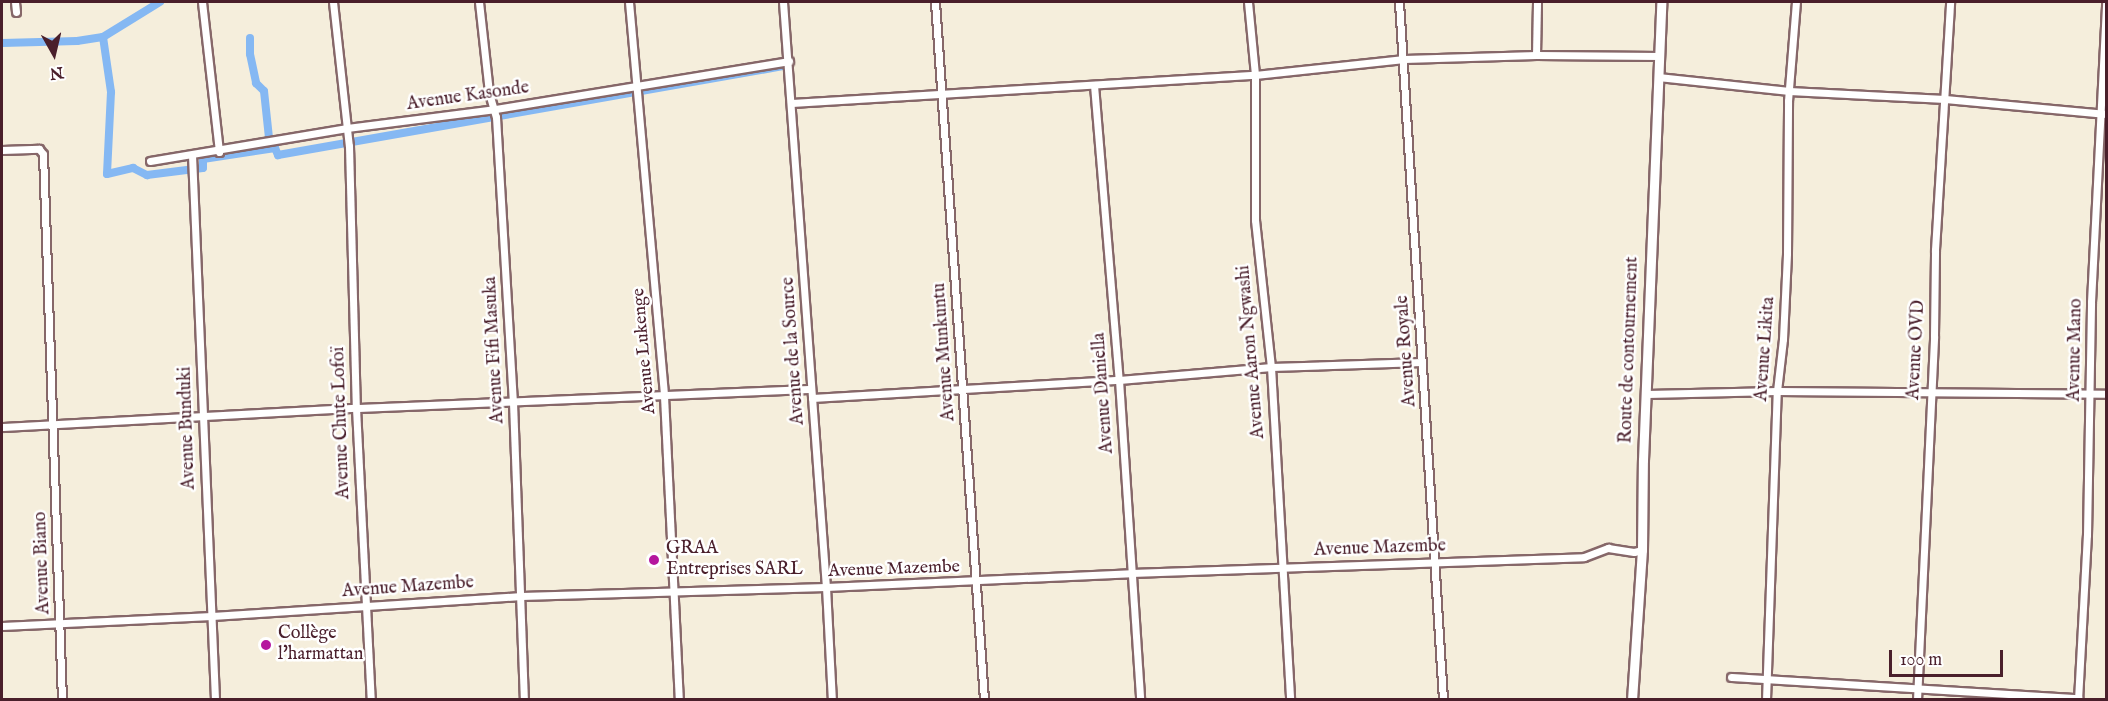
<!DOCTYPE html>
<html>
<head>
<meta charset="utf-8">
<style>
  body { margin:0 }
  #map { position:relative; width:2108px; height:701px; overflow:hidden; background:#f5eedc; font-family:"IM FELL English",serif }
  div>[style] { position:absolute }
  [style*='--x'] { left:calc(var(--x)*1px); top:calc(var(--y)*1px); width:calc(var(--w)*1px); rotate:calc(var(--a)*1deg) }
  .canal>* { height:8px; margin:-4px; padding:0 4px; transform-origin:4px; border-radius:4px; background:#85b8f3 }
  .roads { filter:drop-shadow(2px 0 #866769) drop-shadow(-2px 0 #866769) drop-shadow(0 2px #866769) drop-shadow(0 -2px #866769) }
  .street>* { height:7px; margin:-3.5px; padding:0 3.5px; transform-origin:3.5px; border-radius:3.5px; background:#fff }
  .secondary>* { height:9px; margin:-4.5px; padding:0 4.5px; transform-origin:4.5px; border-radius:4.5px; background:#fff }
  .dots>* { width:16px; height:16px; translate:-50% -50%; box-sizing:border-box; border:3px solid #fff; border-radius:50% }
  span { translate:-50% -50%; white-space:nowrap; text-align:center; line-height:1.15; -webkit-text-stroke:5px #fff; paint-order:stroke }
  .street-label { font-size:18px; color:#4a1f2b }
  .poi-label { font-size:18px; color:#4a1f2b }
  .left { translate:0 -50%; text-align:left }
  .frame { position:absolute; inset:0; border:3px solid #4a1f2b; pointer-events:none }
  .north { position:absolute; left:24px; top:24px; width:60px; height:60px; -webkit-text-stroke:4px #fff; paint-order:stroke; rotate:172deg; font-size:16px; font-weight:700; line-height:24px; text-align:center; color:#4a1f2b }
  .north::after { content:''; display:block; margin:auto; width:21px; height:27px; background:#4a1f2b; clip-path:polygon(50% 0,100% 100%,50% 72%,0 100%) }
  .scale { position:absolute; left:1889px; top:650px; width:114px; height:27px; box-sizing:border-box; border:3px solid #4a1f2b; border-top:0; padding-left:8px; font-size:18px; line-height:21px; white-space:nowrap; color:#4a1f2b; -webkit-text-stroke:4px #fff; paint-order:stroke }
</style>
</head>
<body>
<div id="map">
  <div class="canal">
    <div style="--x:103;--y:37;--w:56;--a:81.7"></div>
    <div style="--x:111;--y:92;--w:82;--a:92.8"></div>
    <div style="--x:107;--y:174;--w:27;--a:-13"></div>
    <div style="--x:133;--y:168;--w:16;--a:27"></div>
    <div style="--x:147;--y:175;--w:56;--a:-7.1"></div>
    <div style="--x:203;--y:168;--w:9;--a:-90"></div>
    <div style="--x:203;--y:159;--w:73;--a:-8.7"></div>
    <div style="--x:275;--y:148;--w:8;--a:67"></div>
    <div style="--x:278;--y:155;--w:514;--a:-9.98"></div>
    <div style="--x:250;--y:38;--w:16;--a:90"></div>
    <div style="--x:250;--y:54;--w:30;--a:78"></div>
    <div style="--x:256;--y:83;--w:11;--a:45"></div>
    <div style="--x:264;--y:91;--w:47;--a:83.9"></div>
    <div style="--x:269;--y:138;--w:8;--a:60"></div>
    <div style="--x:2;--y:43;--w:75;--a:-1.5"></div>
    <div style="--x:77;--y:41;--w:26;--a:-9"></div>
    <div style="--x:103;--y:37;--w:67;--a:-31.6"></div>
  </div>
  <div class="roads">
    <div class="street">
      <div style="--x:15;--y:2;--w:10;--a:84"></div>
      <div style="--x:202;--y:2;--w:151;--a:83.5"></div>
      <div style="--x:333;--y:2;--w:145;--a:83.7"></div>
      <div style="--x:349;--y:146;--w:262;--a:88.5"></div>
      <div style="--x:356;--y:408;--w:292;--a:87.1"></div>
      <div style="--x:479;--y:2;--w:92;--a:83.7"></div>
      <div style="--x:489;--y:93;--w:25;--a:74"></div>
      <div style="--x:496;--y:117;--w:286;--a:86.6"></div>
      <div style="--x:513;--y:402;--w:298;--a:87.9"></div>
      <div style="--x:629;--y:2;--w:396;--a:84.9"></div>
      <div style="--x:664;--y:396;--w:304;--a:87.2"></div>
      <div style="--x:783;--y:2;--w:587;--a:85.8"></div>
      <div style="--x:826;--y:587;--w:113;--a:87"></div>
      <div style="--x:935;--y:2;--w:700;--a:85.98"></div>
      <div style="--x:1248;--y:2;--w:73;--a:84.5"></div>
      <div style="--x:1255;--y:75;--w:145;--a:90"></div>
      <div style="--x:1255;--y:220;--w:148;--a:83.8"></div>
      <div style="--x:1271;--y:367;--w:334;--a:86.7"></div>
      <div style="--x:1399;--y:2;--w:699;--a:86.39"></div>
      <div style="--x:1536;--y:55;--w:53;--a:-88.9"></div>
      <div style="--x:1658;--y:77;--w:132;--a:6.1"></div>
      <div style="--x:1789;--y:91;--w:156;--a:2.9"></div>
      <div style="--x:1945;--y:99;--w:162;--a:5.3"></div>
      <div style="--x:1094;--y:85;--w:296;--a:85.2"></div>
      <div style="--x:1119;--y:380;--w:321;--a:86.2"></div>
      <div style="--x:791;--y:103;--w:465;--a:-3.5"></div>
      <div style="--x:1255;--y:75;--w:150;--a:-6.1"></div>
      <div style="--x:1404;--y:59;--w:132;--a:-1.7"></div>
      <div style="--x:1536;--y:55;--w:124;--a:0.5"></div>
      <div style="--x:2;--y:150;--w:37;--a:-2"></div>
      <div style="--x:39;--y:149;--w:6;--a:51"></div>
      <div style="--x:43;--y:154;--w:546;--a:88.01"></div>
      <div style="--x:192;--y:155;--w:545;--a:87.58"></div>
      <div style="--x:150;--y:161;--w:200;--a:-9.5"></div>
      <div style="--x:347;--y:128;--w:150;--a:-7.3"></div>
      <div style="--x:496;--y:109;--w:297;--a:-9.3"></div>
      <div style="--x:1647;--y:394;--w:130;--a:-1.3"></div>
      <div style="--x:1777;--y:391;--w:329;--a:0.5"></div>
      <div style="--x:812;--y:398;--w:308;--a:-3.4"></div>
      <div style="--x:1119;--y:380;--w:153;--a:-4.9"></div>
      <div style="--x:1271;--y:367;--w:151;--a:-1.9"></div>
      <div style="--x:2;--y:427;--w:355;--a:-3.1"></div>
      <div style="--x:356;--y:408;--w:455;--a:-2.4"></div>
      <div style="--x:2;--y:626;--w:210;--a:-2.7"></div>
      <div style="--x:212;--y:616;--w:310;--a:-3.7"></div>
      <div style="--x:521;--y:596;--w:305;--a:-1.7"></div>
      <div style="--x:826;--y:587;--w:305;--a:-2.6"></div>
      <div style="--x:1131;--y:573;--w:453;--a:-2"></div>
      <div style="--x:1584;--y:557;--w:26;--a:-21"></div>
      <div style="--x:1608;--y:548;--w:26;--a:9"></div>
      <div style="--x:1634;--y:552;--w:8;--a:-14"></div>
      <div style="--x:1731;--y:677;--w:348;--a:3.5"></div>
      <div style="--x:1766;--y:700;--w:309;--a:-88"></div>
      <div style="--x:1777;--y:391;--w:52;--a:-83.4"></div>
      <div style="--x:1783;--y:339;--w:86;--a:-87.3"></div>
      <div style="--x:1787;--y:253;--w:152;--a:-89.6"></div>
      <div style="--x:1788;--y:101;--w:99;--a:-85.4"></div>
      <div style="--x:1917;--y:700;--w:364;--a:-87.3"></div>
      <div style="--x:1934;--y:336;--w:86;--a:-89.3"></div>
      <div style="--x:1935;--y:250;--w:248;--a:-86.5"></div>
      <div style="--x:2078;--y:700;--w:165;--a:-86.9"></div>
      <div style="--x:2087;--y:535;--w:233;--a:-89"></div>
      <div style="--x:2091;--y:302;--w:300;--a:-87.1"></div>
    </div>
    <div class="secondary">
      <div style="--x:1632;--y:700;--w:150;--a:-86.2"></div>
      <div style="--x:1642;--y:550;--w:90;--a:-89.4"></div>
      <div style="--x:1643;--y:460;--w:458;--a:-87.7"></div>
    </div>
  </div>
  <div class="dots">
    <div style="left:654px;top:560px;background:#b5179e"></div>
    <div style="left:266px;top:645px;background:#b5179e"></div>
  </div>
  <div class="street-label">
    <span style="left:468px;top:97px;rotate:-8deg">Avenue Kasonde</span>
    <span style="left:1766px;top:349px;rotate:-86deg">Avenue Likita</span>
    <span style="left:495px;top:350px;rotate:-93deg">Avenue Fifi Masuka</span>
    <span style="left:1630px;top:350px;rotate:-88deg">Route de contournement</span>
    <span style="left:1917px;top:350px;rotate:-87deg">Avenue OVD</span>
    <span style="left:2076px;top:350px;rotate:-89deg">Avenue Mano</span>
    <span style="left:645px;top:351px;rotate:-95deg">Avenue Lukenge</span>
    <span style="left:794px;top:351px;rotate:-94deg">Avenue de la Source</span>
    <span style="left:1407px;top:351px;rotate:-94deg">Avenue Royale</span>
    <span style="left:945px;top:352px;rotate:-94deg">Avenue Munkuntu</span>
    <span style="left:1252px;top:352px;rotate:-95deg">Avenue Aaron Ngwashi</span>
    <span style="left:1104px;top:393px;rotate:-94deg">Avenue Daniella</span>
    <span style="left:342px;top:423px;rotate:-92deg">Avenue Chute Lofoï</span>
    <span style="left:188px;top:428px;rotate:-92deg">Avenue Bunduki</span>
    <span style="left:1380px;top:549px;rotate:-2deg">Avenue Mazembe</span>
    <span style="left:43px;top:563px;rotate:-92deg">Avenue Biano</span>
    <span style="left:894px;top:570px;rotate:-2deg">Avenue Mazembe</span>
    <span style="left:408px;top:588px;rotate:-4deg">Avenue Mazembe</span>
  </div>
  <div class="poi-label">
    <span class="left" style="left:666px;top:560px">GRAA<br>Entreprises SARL</span>
    <span class="left" style="left:278px;top:645px">Collège<br>l'harmattan</span>
  </div>
  <div class="frame"></div>
  <div class="north">N</div>
  <div class="scale">100 m</div>
</div>
</body>
</html>
